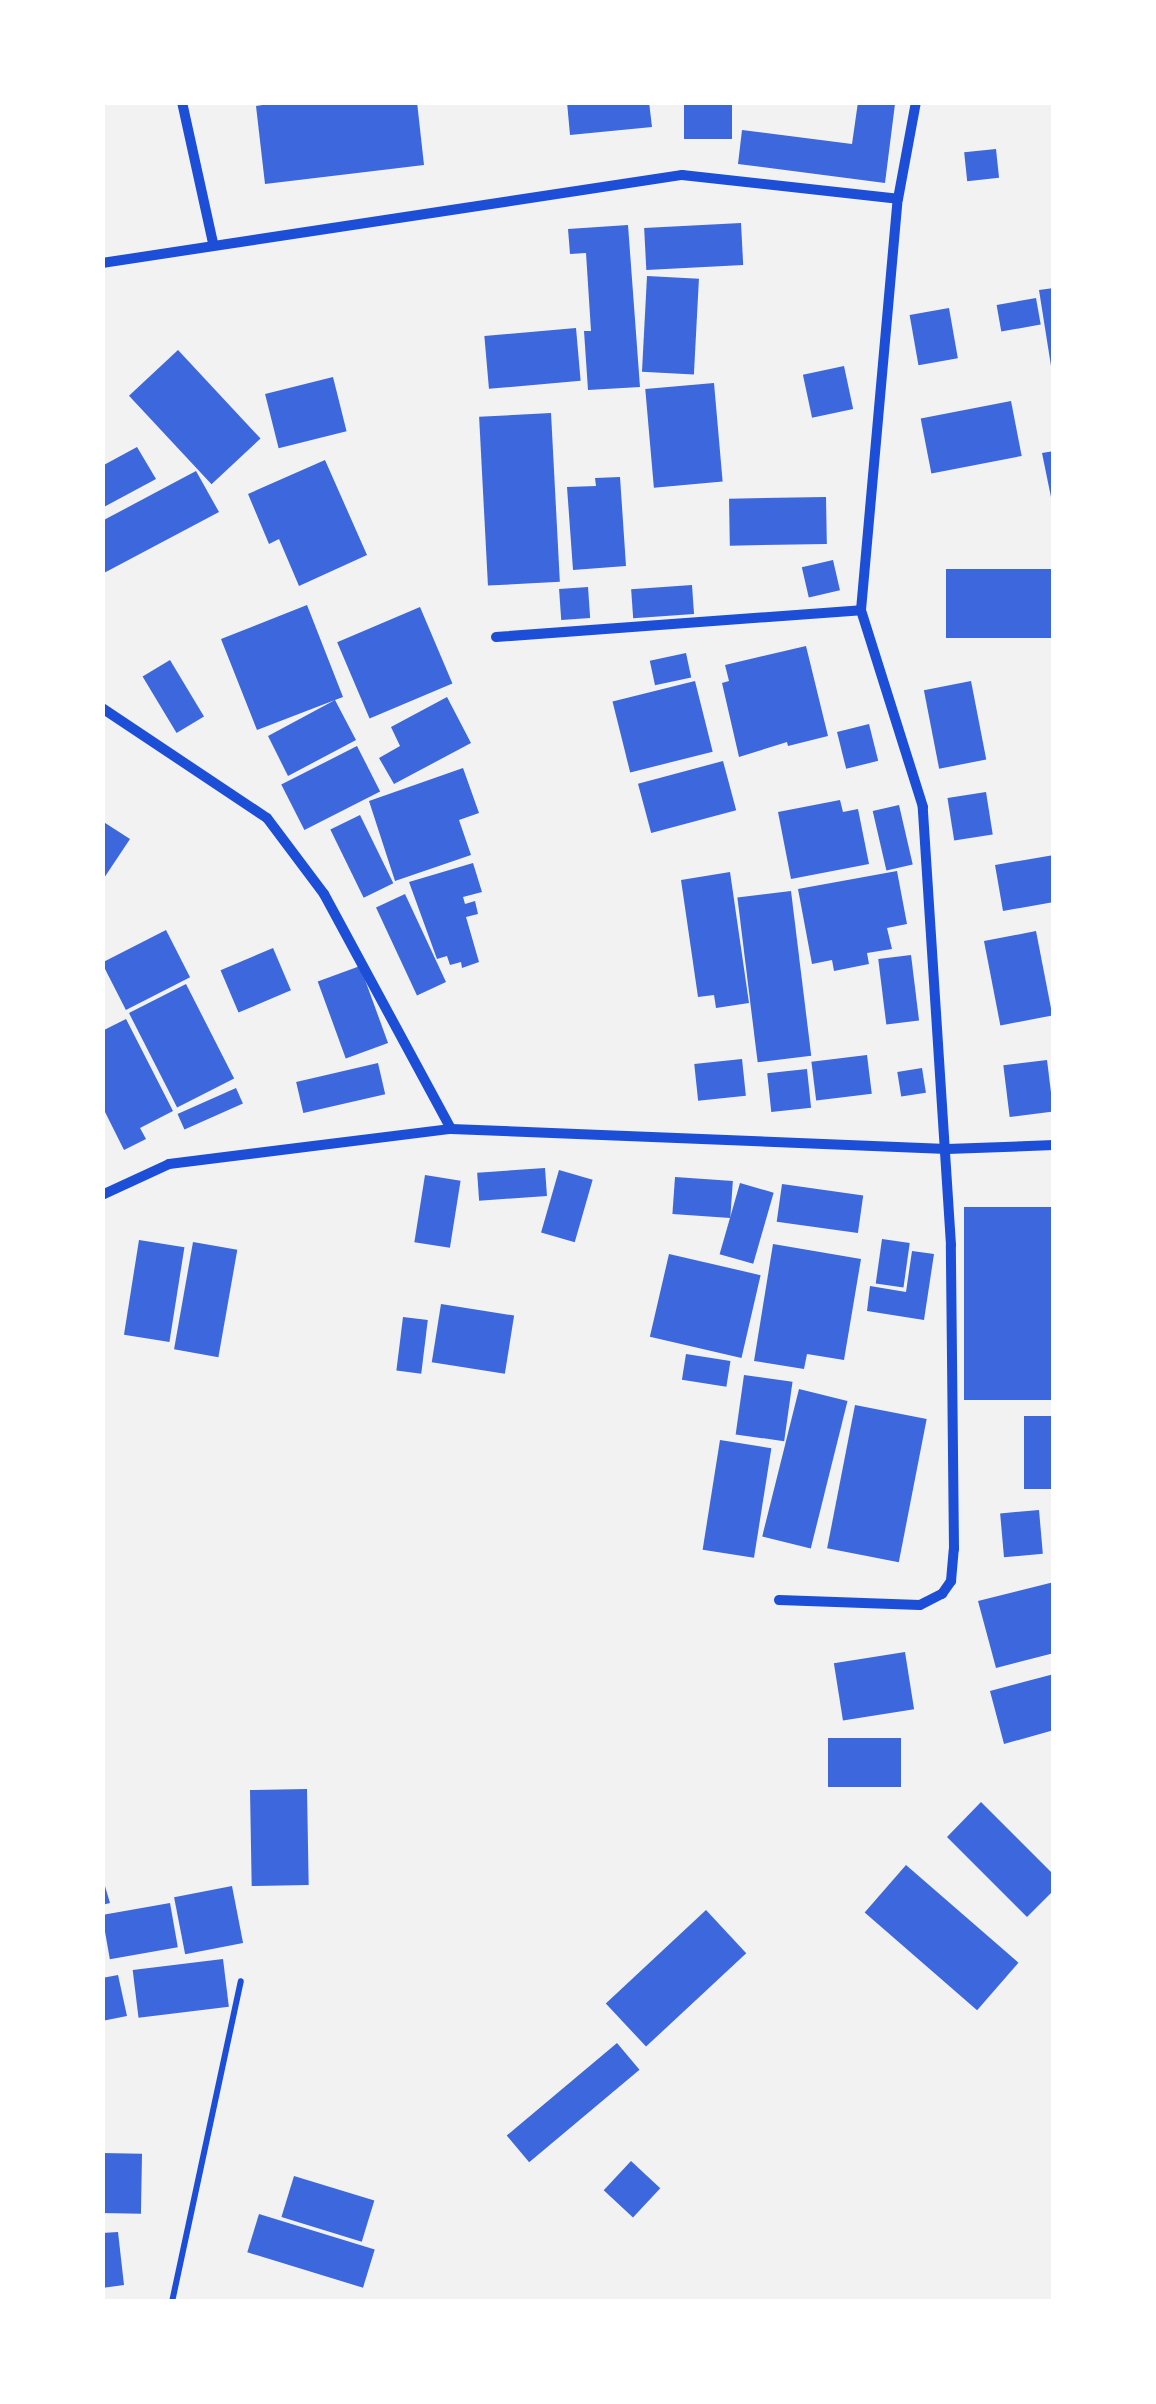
<!DOCTYPE html>
<html>
<head>
<meta charset="utf-8">
<style>
  body { margin:0 }
  #map { position:relative; width:1156px; height:2404px; overflow:hidden; background:#f2f2f2; font-family:Merriweather,serif }
  div>[style] { position:absolute }
  [style*='--x'] { left:calc(var(--x)*1px); top:calc(var(--y)*1px); width:calc(var(--w)*1px); rotate:calc(var(--a)*1deg) }
  .building>* { inset:0; background:#3d67dc; transform-origin:0 0 }
  .path>* { height:6px; margin:-3px; padding:0 3px; transform-origin:3px; border-radius:3px; background:#1d4ed8 }
  .minor>* { height:10px; margin:-5px; padding:0 5px; transform-origin:5px; border-radius:5px; background:#1d4ed8 }
  span { translate:-50% -50%; white-space:nowrap; text-align:center; line-height:1.15; -webkit-text-stroke:10px #fff; paint-order:stroke }
  .frame { position:absolute; inset:0; border:105px solid #fff; pointer-events:none }
</style>
</head>
<body>
<div id="map">
  <div class="building">
    <div style="clip-path:polygon(282px 102px,417px 102px,424px 165px,265px 184px,256px 106px)"></div>
    <div style="clip-path:polygon(567px 102px,649px 102px,652px 127px,570px 135px)"></div>
    <div style="left:684px;top:102px;width:48px;height:37px"></div>
    <div style="clip-path:polygon(858px 102px,895px 104px,885px 183px,738px 164px,742px 130px,852px 144px)"></div>
    <div style="left:996px;top:149px;width:29px;height:32px;rotate:84deg"></div>
    <div style="left:741px;top:223px;width:42px;height:97px;rotate:87deg"></div>
    <div style="clip-path:polygon(628px 225px,640px 387px,588px 390px,584px 331px,591px 331px,586px 253px,570px 254px,568px 229px)"></div>
    <div style="left:647px;top:276px;width:52px;height:96px;rotate:3deg"></div>
    <div style="clip-path:polygon(1054px 288px,1054px 365px,1051px 366px,1039px 290px)"></div>
    <div style="left:1036px;top:298px;width:27px;height:40px;rotate:80deg"></div>
    <div style="left:949px;top:308px;width:51px;height:40px;rotate:80deg"></div>
    <div style="left:576px;top:328px;width:53px;height:92px;rotate:85deg"></div>
    <div style="left:178px;top:350px;width:121px;height:67px;rotate:47deg"></div>
    <div style="left:844px;top:366px;width:44px;height:42px;rotate:78deg"></div>
    <div style="left:333px;top:377px;width:56px;height:70px;rotate:76deg"></div>
    <div style="left:714px;top:383px;width:99px;height:69px;rotate:85deg"></div>
    <div style="left:1011px;top:401px;width:56px;height:92px;rotate:79deg"></div>
    <div style="left:551px;top:413px;width:169px;height:72px;rotate:87deg"></div>
    <div style="clip-path:polygon(137px 447px,156px 479px,102px 508px,102px 466px)"></div>
    <div style="clip-path:polygon(1054px 451px,1054px 502px,1052px 502px,1042px 453px)"></div>
    <div style="clip-path:polygon(325px 460px,367px 555px,299px 586px,279px 539px,269px 544px,248px 494px)"></div>
    <div style="clip-path:polygon(196px 471px,219px 512px,102px 574px,102px 521px)"></div>
    <div style="clip-path:polygon(620px 477px,626px 566px,573px 570px,567px 487px,596px 486px,595px 478px)"></div>
    <div style="left:826px;top:497px;width:47px;height:97px;rotate:89deg"></div>
    <div style="left:833px;top:560px;width:31px;height:32px;rotate:77deg"></div>
    <div style="left:1054px;top:569px;width:69px;height:108px;rotate:90deg"></div>
    <div style="left:692px;top:585px;width:29px;height:61px;rotate:86deg"></div>
    <div style="left:588px;top:587px;width:31px;height:29px;rotate:86deg"></div>
    <div style="clip-path:polygon(307px 605px,343px 697px,335px 700px,356px 740px,288px 776px,268px 736px,335px 700px,257px 730px,221px 639px)"></div>
    <div style="left:420px;top:607px;width:83px;height:90px;rotate:67deg"></div>
    <div style="clip-path:polygon(806px 646px,828px 736px,788px 746px,787px 742px,739px 757px,722px 683px,729px 681px,725px 665px)"></div>
    <div style="left:686px;top:653px;width:25px;height:37px;rotate:78deg"></div>
    <div style="left:170px;top:660px;width:66px;height:32px;rotate:59deg"></div>
    <div style="left:695px;top:681px;width:73px;height:85px;rotate:76deg"></div>
    <div style="left:971px;top:681px;width:80px;height:48px;rotate:79deg"></div>
    <div style="clip-path:polygon(447px 697px,471px 743px,394px 784px,379px 758px,400px 746px,391px 727px)"></div>
    <div style="left:869px;top:724px;width:38px;height:33px;rotate:76deg"></div>
    <div style="left:357px;top:746px;width:51px;height:85px;rotate:63deg"></div>
    <div style="left:723px;top:761px;width:51px;height:88px;rotate:75deg"></div>
    <div style="clip-path:polygon(463px 768px,479px 813px,459px 820px,471px 855px,395px 881px,369px 801px)"></div>
    <div style="left:986px;top:792px;width:43px;height:39px;rotate:81deg"></div>
    <div style="clip-path:polygon(840px 800px,843px 812px,858px 809px,869px 864px,791px 879px,778px 812px)"></div>
    <div style="left:899px;top:805px;width:61px;height:27px;rotate:77deg"></div>
    <div style="left:360px;top:815px;width:76px;height:33px;rotate:64deg"></div>
    <div style="clip-path:polygon(102px 821px,130px 839px,102px 881px)"></div>
    <div style="clip-path:polygon(1054px 855px,1054px 902px,1003px 911px,995px 865px)"></div>
    <div style="clip-path:polygon(473px 863px,482px 892px,463px 897px,465px 904px,475px 901px,478px 914px,466px 917px,479px 962px,462px 968px,461px 962px,450px 965px,447px 956px,437px 959px,409px 882px)"></div>
    <div style="clip-path:polygon(897px 871px,907px 924px,887px 928px,892px 949px,867px 953px,869px 964px,834px 971px,832px 960px,812px 964px,798px 889px)"></div>
    <div style="clip-path:polygon(730px 872px,749px 1003px,716px 1008px,714px 995px,698px 997px,681px 880px)"></div>
    <div style="left:791px;top:891px;width:166px;height:54px;rotate:83deg"></div>
    <div style="left:405px;top:894px;width:97px;height:32px;rotate:65deg"></div>
    <div style="left:166px;top:930px;width:53px;height:72px;rotate:63deg"></div>
    <div style="left:1036px;top:931px;width:86px;height:53px;rotate:79deg"></div>
    <div style="left:273px;top:948px;width:46px;height:57px;rotate:67deg"></div>
    <div style="left:911px;top:955px;width:66px;height:33px;rotate:83deg"></div>
    <div style="left:360px;top:966px;width:82px;height:45px;rotate:70deg"></div>
    <div style="left:186px;top:984px;width:106px;height:64px;rotate:63deg"></div>
    <div style="clip-path:polygon(126px 1019px,173px 1111px,140px 1128px,146px 1139px,124px 1150px,102px 1106px,102px 1031px)"></div>
    <div style="left:867px;top:1055px;width:39px;height:56px;rotate:83deg"></div>
    <div style="left:742px;top:1059px;width:37px;height:48px;rotate:84deg"></div>
    <div style="left:1047px;top:1060px;width:52px;height:44px;rotate:83deg"></div>
    <div style="left:378px;top:1063px;width:32px;height:84px;rotate:77deg"></div>
    <div style="left:922px;top:1068px;width:25px;height:25px;rotate:81deg"></div>
    <div style="left:807px;top:1069px;width:39px;height:40px;rotate:84deg"></div>
    <div style="left:236px;top:1088px;width:17px;height:64px;rotate:66deg"></div>
    <div style="left:545px;top:1168px;width:28px;height:68px;rotate:86deg"></div>
    <div style="left:559px;top:1170px;width:35px;height:65px;rotate:16deg"></div>
    <div style="left:425px;top:1175px;width:36px;height:68px;rotate:9deg"></div>
    <div style="left:675px;top:1177px;width:58px;height:37px;rotate:4deg"></div>
    <div style="left:740px;top:1183px;width:35px;height:74px;rotate:16deg"></div>
    <div style="left:782px;top:1184px;width:82px;height:38px;rotate:8deg"></div>
    <div style="left:1054px;top:1207px;width:193px;height:90px;rotate:90deg"></div>
    <div style="left:882px;top:1239px;width:28px;height:45px;rotate:8deg"></div>
    <div style="left:139px;top:1240px;width:46px;height:96px;rotate:9deg"></div>
    <div style="left:193px;top:1242px;width:45px;height:109px;rotate:10deg"></div>
    <div style="clip-path:polygon(773px 1244px,861px 1259px,844px 1360px,807px 1354px,804px 1369px,754px 1361px)"></div>
    <div style="clip-path:polygon(912px 1251px,934px 1254px,924px 1320px,867px 1311px,870px 1286px,906px 1292px)"></div>
    <div style="left:669px;top:1254px;width:94px;height:85px;rotate:13deg"></div>
    <div style="left:441px;top:1304px;width:74px;height:59px;rotate:9deg"></div>
    <div style="left:403px;top:1317px;width:25px;height:54px;rotate:7deg"></div>
    <div style="left:686px;top:1354px;width:45px;height:26px;rotate:9deg"></div>
    <div style="left:744px;top:1375px;width:49px;height:60px;rotate:8deg"></div>
    <div style="left:799px;top:1389px;width:50px;height:152px;rotate:14deg"></div>
    <div style="left:855px;top:1405px;width:73px;height:146px;rotate:11deg"></div>
    <div style="left:1054px;top:1416px;width:73px;height:30px;rotate:90deg"></div>
    <div style="left:720px;top:1440px;width:52px;height:111px;rotate:9deg"></div>
    <div style="left:1039px;top:1510px;width:44px;height:39px;rotate:85deg"></div>
    <div style="clip-path:polygon(1054px 1582px,1054px 1653px,996px 1668px,978px 1601px)"></div>
    <div style="left:905px;top:1652px;width:58px;height:72px;rotate:81deg"></div>
    <div style="clip-path:polygon(1054px 1674px,1054px 1730px,1004px 1744px,990px 1691px)"></div>
    <div style="left:901px;top:1738px;width:49px;height:73px;rotate:90deg"></div>
    <div style="left:307px;top:1789px;width:96px;height:57px;rotate:89deg"></div>
    <div style="clip-path:polygon(981px 1802px,1054px 1875px,1054px 1890px,1027px 1917px,947px 1837px)"></div>
    <div style="left:906px;top:1865px;width:149px;height:63px;rotate:41deg"></div>
    <div style="clip-path:polygon(102px 1876px,110px 1903px,102px 1905px)"></div>
    <div style="left:232px;top:1886px;width:58px;height:59px;rotate:79deg"></div>
    <div style="left:170px;top:1903px;width:45px;height:69px;rotate:80deg"></div>
    <div style="left:706px;top:1910px;width:59px;height:137px;rotate:47deg"></div>
    <div style="left:223px;top:1959px;width:48px;height:91px;rotate:83deg"></div>
    <div style="clip-path:polygon(118px 1975px,127px 2016px,102px 2021px,102px 1978px)"></div>
    <div style="left:617px;top:2043px;width:35px;height:144px;rotate:50deg"></div>
    <div style="left:102px;top:2153px;width:40px;height:60px;rotate:1deg"></div>
    <div style="left:631px;top:2161px;width:40px;height:40px;rotate:43deg"></div>
    <div style="left:294px;top:2176px;width:84px;height:43px;rotate:17deg"></div>
    <div style="left:259px;top:2214px;width:121px;height:40px;rotate:17deg"></div>
    <div style="clip-path:polygon(118px 2232px,124px 2285px,102px 2288px,102px 2233px)"></div>
  </div>
  <div class="path">
    <div style="--x:172;--y:2302;--w:328;--a:-77.9"></div>
  </div>
  <div class="minor">
    <div style="--x:182;--y:102;--w:144;--a:77.6"></div>
    <div style="--x:102;--y:263;--w:587;--a:-8.63"></div>
    <div style="--x:682;--y:175;--w:217;--a:6.3"></div>
    <div style="--x:496;--y:637;--w:366;--a:-4.2"></div>
    <div style="--x:102;--y:708;--w:198;--a:33.7"></div>
    <div style="--x:267;--y:818;--w:95;--a:53.1"></div>
    <div style="--x:324;--y:894;--w:267;--a:61.6"></div>
    <div style="--x:102;--y:1195;--w:74;--a:-24.8"></div>
    <div style="--x:169;--y:1164;--w:284;--a:-7.1"></div>
    <div style="--x:451;--y:1129;--w:496;--a:2.3"></div>
    <div style="--x:947;--y:1149;--w:107;--a:-2.1"></div>
    <div style="--x:779;--y:1600;--w:141;--a:2"></div>
    <div style="--x:920;--y:1605;--w:25;--a:-27"></div>
    <div style="--x:942;--y:1594;--w:16;--a:-55"></div>
    <div style="--x:951;--y:1581;--w:32;--a:-85"></div>
    <div style="--x:954;--y:1549;--w:304;--a:-90.6"></div>
    <div style="--x:951;--y:1245;--w:439;--a:-93.7"></div>
    <div style="--x:923;--y:807;--w:207;--a:-107.5"></div>
    <div style="--x:861;--y:610;--w:413;--a:-84.9"></div>
    <div style="--x:898;--y:199;--w:99;--a:-79.5"></div>
  </div>
  <div class="frame"></div>
</div>
</body>
</html>
